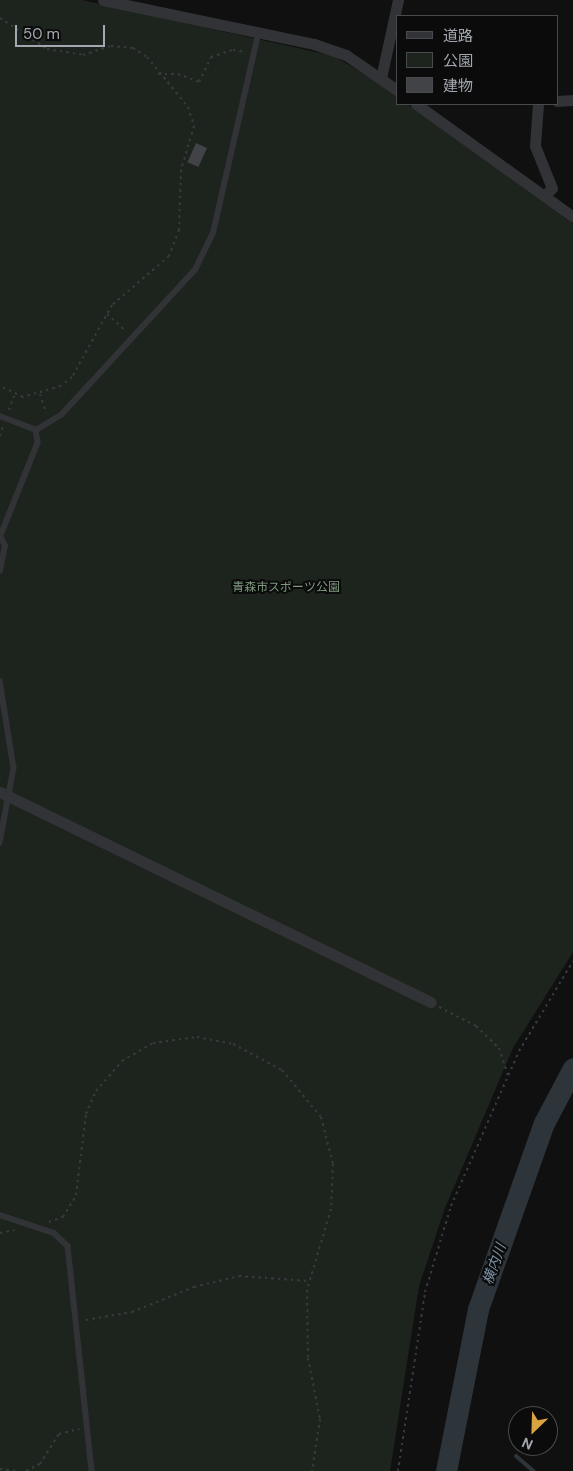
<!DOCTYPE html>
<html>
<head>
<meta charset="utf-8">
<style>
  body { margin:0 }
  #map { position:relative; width:573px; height:1471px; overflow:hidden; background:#101011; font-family:"DM Sans","Noto Sans JP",sans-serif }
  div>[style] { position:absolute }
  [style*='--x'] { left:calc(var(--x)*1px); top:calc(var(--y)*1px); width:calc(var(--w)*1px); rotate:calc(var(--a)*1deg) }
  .green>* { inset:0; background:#1d241e }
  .stream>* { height:4px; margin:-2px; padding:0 2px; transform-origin:2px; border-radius:2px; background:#2e353a }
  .river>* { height:21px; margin:-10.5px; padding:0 10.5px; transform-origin:10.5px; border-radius:10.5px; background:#2e353a }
  .building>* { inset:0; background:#424346; transform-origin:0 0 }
  .path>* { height:2px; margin-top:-1px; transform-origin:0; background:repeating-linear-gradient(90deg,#38393d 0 2.5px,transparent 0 6.5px) }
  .lane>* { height:5.5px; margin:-2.75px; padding:0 2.75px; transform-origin:2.75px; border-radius:2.75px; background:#323336 }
  .street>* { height:11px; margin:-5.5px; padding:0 5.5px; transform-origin:5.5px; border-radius:5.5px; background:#323336 }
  span { translate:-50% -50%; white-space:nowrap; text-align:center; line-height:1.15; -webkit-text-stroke:4px #0b0b0c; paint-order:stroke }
  .park-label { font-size:12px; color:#7d997e }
  .water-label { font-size:14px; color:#7e95a8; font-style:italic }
  .legend { position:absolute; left:396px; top:15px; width:162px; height:90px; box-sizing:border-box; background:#0b0b0c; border:1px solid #484a4e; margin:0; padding:6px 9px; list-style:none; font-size:15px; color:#a3a8b0 }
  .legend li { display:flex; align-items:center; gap:10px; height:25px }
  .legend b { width:25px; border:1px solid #484a4e }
  .north { position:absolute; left:508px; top:1406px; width:50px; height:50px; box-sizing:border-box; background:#0b0b0c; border:1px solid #484a4e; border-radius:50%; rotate:204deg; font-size:14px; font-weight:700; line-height:20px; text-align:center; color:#a3a8b0 }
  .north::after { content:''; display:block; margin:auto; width:18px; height:22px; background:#d9a341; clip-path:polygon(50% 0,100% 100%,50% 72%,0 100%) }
  .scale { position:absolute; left:15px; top:25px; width:90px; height:22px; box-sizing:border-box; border:2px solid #a3a8b0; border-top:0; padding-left:6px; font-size:15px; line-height:18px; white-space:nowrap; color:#a3a8b0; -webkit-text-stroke:4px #0b0b0c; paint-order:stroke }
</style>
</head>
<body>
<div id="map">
  <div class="green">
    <div style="clip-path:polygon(0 0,82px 0,334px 56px,379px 83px,397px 96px,397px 104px,407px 104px,573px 224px,573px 952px,513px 1048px,445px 1208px,419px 1286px,390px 1471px,0 1471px)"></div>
  </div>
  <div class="stream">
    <div style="--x:516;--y:1456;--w:23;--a:41"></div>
  </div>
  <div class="river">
    <div style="--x:446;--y:1471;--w:165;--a:-78.8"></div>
    <div style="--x:478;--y:1309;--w:197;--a:-70.5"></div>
    <div style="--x:544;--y:1123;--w:62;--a:-62.2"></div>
  </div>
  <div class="building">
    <div style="left:196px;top:143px;width:12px;height:21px;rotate:24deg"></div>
  </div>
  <div class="path">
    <div style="--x:0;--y:18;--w:56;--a:33.4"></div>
    <div style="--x:47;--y:49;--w:36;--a:9"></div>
    <div style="--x:83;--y:55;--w:29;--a:-18"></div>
    <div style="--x:111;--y:46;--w:22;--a:5"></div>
    <div style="--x:133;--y:48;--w:17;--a:33"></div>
    <div style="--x:147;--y:57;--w:65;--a:50.6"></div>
    <div style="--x:188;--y:107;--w:20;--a:72"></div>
    <div style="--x:194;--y:126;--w:46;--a:106.5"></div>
    <div style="--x:181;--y:170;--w:60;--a:91.9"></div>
    <div style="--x:179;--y:230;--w:28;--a:111"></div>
    <div style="--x:169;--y:256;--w:75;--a:139.3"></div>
    <div style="--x:112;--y:305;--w:82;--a:119.1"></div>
    <div style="--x:72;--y:377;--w:14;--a:141"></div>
    <div style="--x:61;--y:386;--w:40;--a:164"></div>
    <div style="--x:23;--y:397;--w:25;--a:-154"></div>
    <div style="--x:158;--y:74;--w:20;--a:0"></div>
    <div style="--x:178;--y:74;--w:22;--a:21"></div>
    <div style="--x:199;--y:82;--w:28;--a:-64"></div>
    <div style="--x:211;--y:57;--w:23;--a:-18"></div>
    <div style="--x:233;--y:50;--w:13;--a:9"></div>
    <div style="--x:107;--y:314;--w:25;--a:42"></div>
    <div style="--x:40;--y:394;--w:20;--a:72"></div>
    <div style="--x:9;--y:410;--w:15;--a:-70"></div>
    <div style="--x:0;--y:436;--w:10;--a:-73"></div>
    <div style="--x:439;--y:1007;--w:42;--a:27.2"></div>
    <div style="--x:476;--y:1026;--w:32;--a:44"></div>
    <div style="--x:499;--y:1048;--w:29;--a:72"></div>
    <div style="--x:49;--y:1222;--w:15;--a:-20"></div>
    <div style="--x:63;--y:1217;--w:26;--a:-59"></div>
    <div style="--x:76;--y:1195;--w:82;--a:-83"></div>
    <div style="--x:86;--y:1114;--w:25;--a:-67"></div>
    <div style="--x:96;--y:1091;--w:40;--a:-49"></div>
    <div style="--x:122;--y:1061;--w:36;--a:-30"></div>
    <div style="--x:153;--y:1043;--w:44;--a:-7.8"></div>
    <div style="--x:197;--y:1037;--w:37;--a:11"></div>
    <div style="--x:233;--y:1044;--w:55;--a:28"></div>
    <div style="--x:282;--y:1070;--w:61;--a:50.3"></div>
    <div style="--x:321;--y:1117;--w:49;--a:75.7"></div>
    <div style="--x:333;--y:1164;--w:45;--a:92.5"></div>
    <div style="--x:331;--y:1209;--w:84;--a:106.5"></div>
    <div style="--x:307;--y:1290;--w:68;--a:89.2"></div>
    <div style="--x:308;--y:1358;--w:62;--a:78.9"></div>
    <div style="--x:320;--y:1419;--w:53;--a:98.7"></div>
    <div style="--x:0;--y:1233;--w:15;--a:-11"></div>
    <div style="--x:86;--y:1320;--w:47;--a:-9.9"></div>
    <div style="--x:132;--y:1312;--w:67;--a:-22"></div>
    <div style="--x:194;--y:1287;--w:46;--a:-13.7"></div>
    <div style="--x:239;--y:1276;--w:69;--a:4.1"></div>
    <div style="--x:0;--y:1469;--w:17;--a:7"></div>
    <div style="--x:26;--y:1471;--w:16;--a:-27"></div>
    <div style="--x:40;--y:1464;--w:36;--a:-58"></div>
    <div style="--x:59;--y:1434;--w:21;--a:-14"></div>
    <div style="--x:398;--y:1471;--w:181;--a:-81.4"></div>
    <div style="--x:425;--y:1292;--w:90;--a:-73.2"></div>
    <div style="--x:451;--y:1206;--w:169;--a:-66.3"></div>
    <div style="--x:519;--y:1051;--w:105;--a:-59"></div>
  </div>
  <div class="lane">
    <div style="--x:0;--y:416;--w:39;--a:21"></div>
    <div style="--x:36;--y:430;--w:13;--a:81"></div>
    <div style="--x:38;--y:443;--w:102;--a:111.8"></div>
    <div style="--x:36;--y:430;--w:29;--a:-31"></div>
    <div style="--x:61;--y:415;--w:197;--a:-47.3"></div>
    <div style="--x:195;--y:270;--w:41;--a:-64.1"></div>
    <div style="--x:213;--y:233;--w:203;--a:-77.2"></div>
    <div style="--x:0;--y:571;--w:25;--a:-79"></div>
    <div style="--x:5;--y:546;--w:9;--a:-117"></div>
    <div style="--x:0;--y:681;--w:88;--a:80.9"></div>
    <div style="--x:14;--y:768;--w:76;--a:100.6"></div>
    <div style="--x:0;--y:1215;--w:57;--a:18.4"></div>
    <div style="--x:54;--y:1233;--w:19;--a:43"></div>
    <div style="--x:68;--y:1246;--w:226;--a:83.9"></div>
  </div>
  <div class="street">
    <div style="--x:103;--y:0;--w:216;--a:11.8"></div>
    <div style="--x:314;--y:44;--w:34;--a:19"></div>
    <div style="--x:346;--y:55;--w:62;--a:34.5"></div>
    <div style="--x:381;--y:78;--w:80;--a:-77.7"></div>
    <div style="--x:557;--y:101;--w:16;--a:-4"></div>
    <div style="--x:416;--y:104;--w:193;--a:35.7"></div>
    <div style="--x:538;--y:104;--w:42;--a:94.1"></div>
    <div style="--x:535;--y:146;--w:45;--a:68"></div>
    <div style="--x:552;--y:188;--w:11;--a:135"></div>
    <div style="--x:0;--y:792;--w:479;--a:26"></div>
  </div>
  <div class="park-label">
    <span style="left:286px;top:588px">青森市スポーツ公園</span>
  </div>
  <div class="water-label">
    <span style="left:494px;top:1264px;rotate:-70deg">横内川</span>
  </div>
  <ul class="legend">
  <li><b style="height:6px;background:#323336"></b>道路</li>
  <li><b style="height:14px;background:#1d241e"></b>公園</li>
  <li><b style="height:14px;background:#424346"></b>建物</li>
  </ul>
  <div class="north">N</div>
  <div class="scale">50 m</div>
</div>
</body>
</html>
